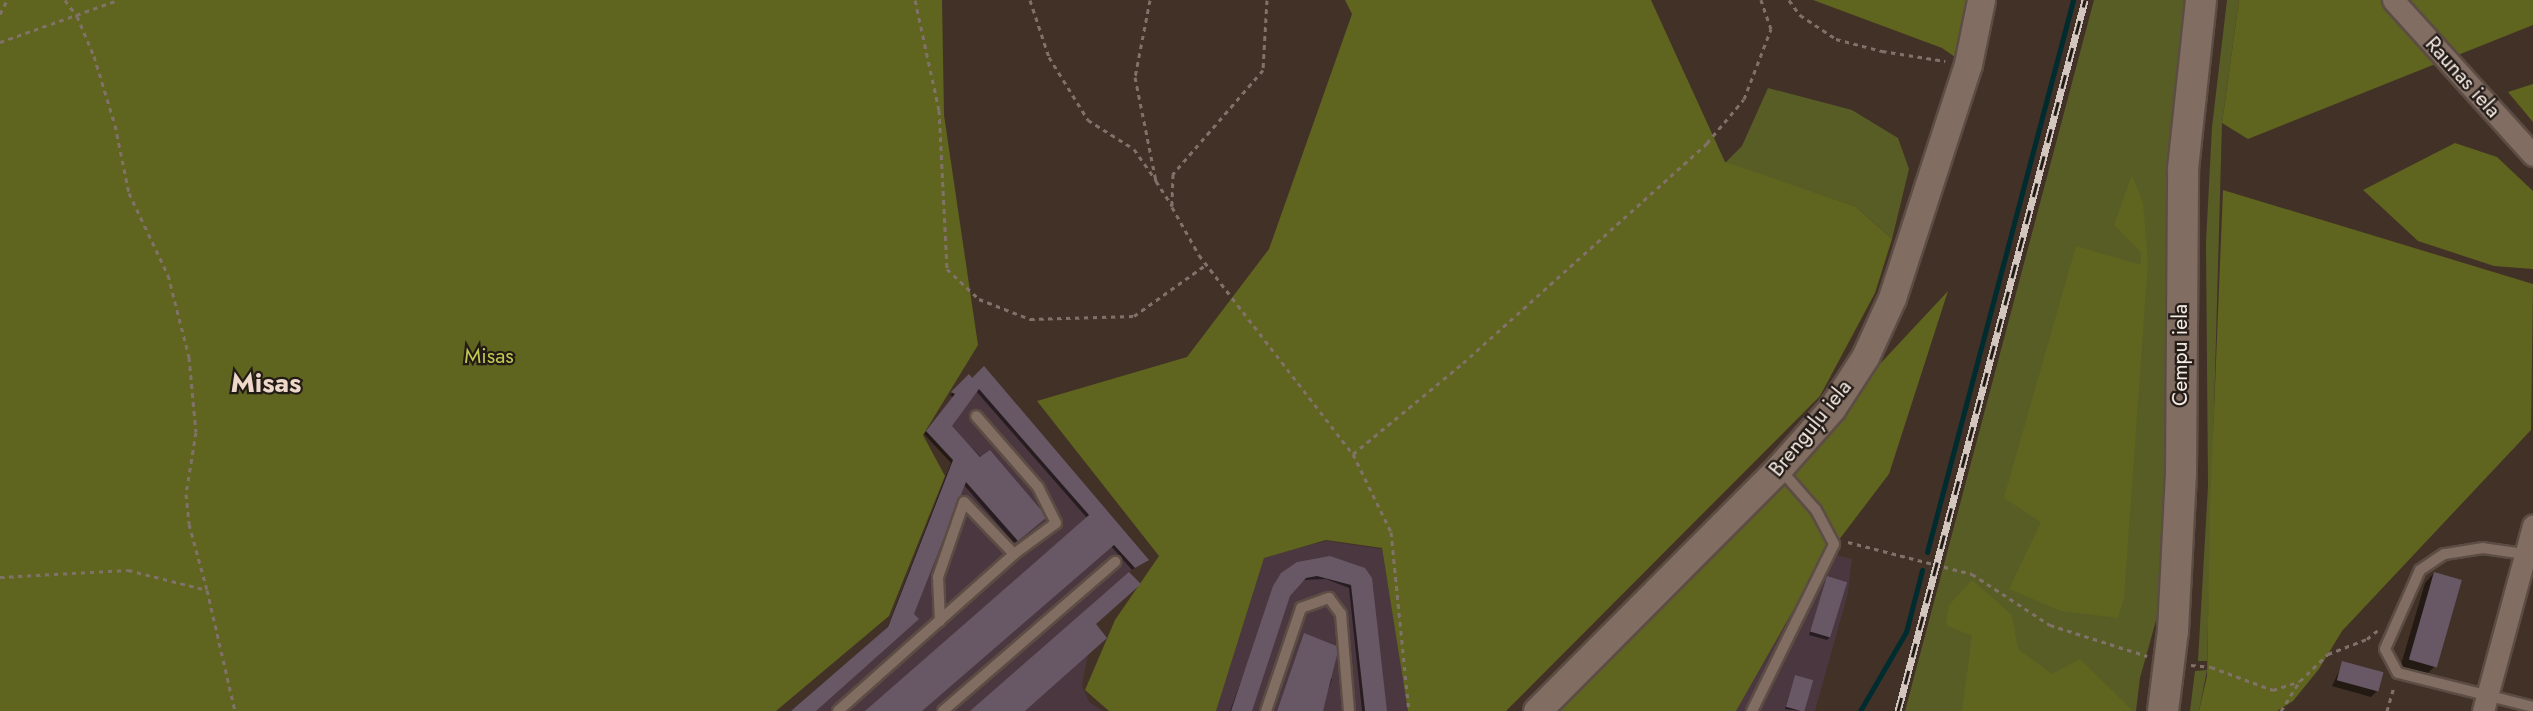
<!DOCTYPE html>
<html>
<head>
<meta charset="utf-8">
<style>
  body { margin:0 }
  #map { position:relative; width:2533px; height:711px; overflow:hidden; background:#423127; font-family:Jost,sans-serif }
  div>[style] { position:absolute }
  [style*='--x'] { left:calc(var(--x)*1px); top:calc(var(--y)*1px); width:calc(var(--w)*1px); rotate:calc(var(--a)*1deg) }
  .industrial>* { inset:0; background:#4a373f }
  .green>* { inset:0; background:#585d26 }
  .forest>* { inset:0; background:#5f641e }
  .shadow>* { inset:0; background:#0007 }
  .stream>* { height:5px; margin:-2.5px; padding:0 2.5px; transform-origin:2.5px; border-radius:2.5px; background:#002c2f }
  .building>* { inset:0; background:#685765; transform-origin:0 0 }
  .path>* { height:3px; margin-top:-1.5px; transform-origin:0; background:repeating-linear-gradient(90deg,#817269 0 4.5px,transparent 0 9px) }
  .roads { filter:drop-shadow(2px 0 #5c4d44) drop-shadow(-2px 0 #5c4d44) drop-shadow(0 2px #5c4d44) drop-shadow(0 -2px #5c4d44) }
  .service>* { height:10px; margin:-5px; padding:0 5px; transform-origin:5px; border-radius:5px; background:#816d62 }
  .minor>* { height:21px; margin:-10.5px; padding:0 10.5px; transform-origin:10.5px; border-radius:10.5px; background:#816d62 }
  .tertiary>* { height:27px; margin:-13.5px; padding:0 13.5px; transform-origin:13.5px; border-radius:13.5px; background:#816d62 }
  .secondary>* { height:30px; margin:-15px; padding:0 15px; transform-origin:15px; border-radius:15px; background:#816d62 }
  .rail>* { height:7px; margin-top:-3.5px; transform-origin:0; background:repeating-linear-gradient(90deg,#231b16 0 14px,#d2c6be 0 28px); box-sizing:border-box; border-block:2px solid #d2c6be }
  span { translate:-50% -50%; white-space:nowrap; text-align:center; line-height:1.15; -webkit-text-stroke:4.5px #231b16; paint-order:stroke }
  .street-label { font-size:21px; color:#fcf1ea }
  .park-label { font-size:21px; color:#c0ca51 }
  .district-label { font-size:27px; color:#eed8ca; font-weight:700 }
</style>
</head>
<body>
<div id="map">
  <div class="industrial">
    <div style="clip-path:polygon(984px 366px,1149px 560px,1129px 572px,1141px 584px,1096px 624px,1107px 638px,1088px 655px,1082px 685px,1089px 702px,1103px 711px,791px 711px,888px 627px,953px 460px,926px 431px,954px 394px,951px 392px,969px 374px,973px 378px)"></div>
    <div style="clip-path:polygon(1327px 541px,1382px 549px,1409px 711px,1215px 711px,1262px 556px)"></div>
    <div style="clip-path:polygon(1825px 552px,1852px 559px,1848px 593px,1815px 711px,1731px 711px)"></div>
  </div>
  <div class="green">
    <div style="clip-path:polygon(2094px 0,2187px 0,2169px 154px,2168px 435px,2162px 599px,2140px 678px,2136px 711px,1905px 711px)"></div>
    <div style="clip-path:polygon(2227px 0,2239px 0,2222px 123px,2207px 661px,2198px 661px,2208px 486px,2206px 242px,2212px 127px)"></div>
    <div style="clip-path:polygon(1768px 88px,1852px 110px,1898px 138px,1909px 169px,1892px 239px,1855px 206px,1725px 163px,1742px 146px)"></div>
    <div style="clip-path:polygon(2207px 670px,2199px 711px,2190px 711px,2195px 671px)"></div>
  </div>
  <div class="forest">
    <div style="clip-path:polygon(0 0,942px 0,944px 115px,978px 345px,923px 435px,945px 476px,889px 616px,776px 711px,0 711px)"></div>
    <div style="clip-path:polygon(1345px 0,1651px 0,1725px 162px,1855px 206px,1892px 239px,1875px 293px,1820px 396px,1506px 711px,1408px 711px,1382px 548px,1326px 540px,1264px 558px,1216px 711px,1109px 711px,1085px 690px,1115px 620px,1159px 556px,1037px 401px,1187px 357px,1269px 249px,1352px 14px)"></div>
    <div style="clip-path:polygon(1813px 0,1970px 0,1955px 57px,1942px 48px)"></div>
    <div style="clip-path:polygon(2239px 0,2533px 0,2533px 25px,2248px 139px,2222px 123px)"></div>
    <div style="clip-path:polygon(2533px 84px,2533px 122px,2508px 92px)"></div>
    <div style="clip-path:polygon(2455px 143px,2497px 157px,2533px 191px,2533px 269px,2494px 266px,2418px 241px,2363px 190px)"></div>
    <div style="clip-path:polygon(2132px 175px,2143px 203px,2148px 262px,2124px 598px,2118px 618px,2061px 611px,2009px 589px,2041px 522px,2004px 498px,2076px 246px,2141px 265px,2141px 252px,2114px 225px)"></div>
    <div style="clip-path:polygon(2223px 190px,2533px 284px,2531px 430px,2342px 631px,2319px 669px,2293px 701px,2277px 711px,2199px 711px,2207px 676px,2210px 507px)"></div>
    <div style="clip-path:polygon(1948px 291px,1889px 474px,1816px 570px,1736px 711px,1556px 711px)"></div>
    <div style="clip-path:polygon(1972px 580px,2012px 615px,2018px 649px,2052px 674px,2080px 659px,2133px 711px,1962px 711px,1972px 636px,1946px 625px,1949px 605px)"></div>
  </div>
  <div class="shadow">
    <div style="clip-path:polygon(969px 376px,1145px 562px,1132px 570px,1111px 546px,920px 711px,867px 711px,1087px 518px,976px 391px,950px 426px,1043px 519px,1014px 543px,963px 484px,912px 614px,814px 711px,793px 711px,886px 631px,951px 463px,924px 434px,953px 397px,950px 395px)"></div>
    <div style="clip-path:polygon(1364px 569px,1385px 711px,1362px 711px,1349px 588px,1326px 579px,1302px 580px,1289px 595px,1250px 711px,1230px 711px,1279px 578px)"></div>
    <div style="clip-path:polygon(2434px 573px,2435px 666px,2426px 675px,2400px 668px,2425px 583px)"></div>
    <div style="clip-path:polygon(1827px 578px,1830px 637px,1827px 640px,1809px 635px)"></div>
    <div style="clip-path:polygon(1304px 635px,1327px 677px,1332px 679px,1321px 711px,1277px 711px)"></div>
    <div style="clip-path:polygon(2343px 663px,2382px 673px,2377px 691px,2371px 697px,2332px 686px)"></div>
    <div style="clip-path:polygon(1795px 676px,1811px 681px,1803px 711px,1785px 709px)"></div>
  </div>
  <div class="stream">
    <div style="--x:1927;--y:552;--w:571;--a:-75.18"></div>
    <div style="--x:1860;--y:711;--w:91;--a:-59.8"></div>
    <div style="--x:1906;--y:632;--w:64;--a:-75.5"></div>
  </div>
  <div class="building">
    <div style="clip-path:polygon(984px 366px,1149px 560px,1135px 568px,1114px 545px,922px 711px,865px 711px,1089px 515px,979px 389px,952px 426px,980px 457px,990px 450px,1047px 517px,1018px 541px,966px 482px,914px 614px,919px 619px,816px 711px,791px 711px,888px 627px,953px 460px,926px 431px,955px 394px,951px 392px,969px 374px,972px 378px)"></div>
    <div style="clip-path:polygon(1330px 556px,1365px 568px,1372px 578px,1387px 711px,1365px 711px,1351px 585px,1317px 576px,1306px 578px,1290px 596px,1252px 711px,1231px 711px,1273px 586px,1281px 573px,1297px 562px)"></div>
    <div style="clip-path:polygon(1129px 572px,1141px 584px,1096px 624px,1107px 638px,1025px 711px,970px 711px)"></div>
    <div style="left:2434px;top:572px;width:29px;height:91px;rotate:16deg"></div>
    <div style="left:1827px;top:576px;width:21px;height:58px;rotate:17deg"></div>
    <div style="clip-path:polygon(1304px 633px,1339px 647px,1323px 711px,1277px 711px)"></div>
    <div style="left:2342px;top:661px;width:43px;height:20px;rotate:15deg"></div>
    <div style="left:1795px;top:675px;width:19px;height:33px;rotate:16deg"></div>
  </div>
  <div class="path">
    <div style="--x:65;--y:0;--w:20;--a:53"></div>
    <div style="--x:77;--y:16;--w:43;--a:67"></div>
    <div style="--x:94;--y:56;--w:72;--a:73.1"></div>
    <div style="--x:115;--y:125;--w:69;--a:78.4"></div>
    <div style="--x:129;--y:193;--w:91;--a:64.6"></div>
    <div style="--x:168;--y:275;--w:85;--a:75.6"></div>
    <div style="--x:189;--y:357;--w:75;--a:84.7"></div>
    <div style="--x:196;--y:432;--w:63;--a:99.2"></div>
    <div style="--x:186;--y:494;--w:30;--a:84"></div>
    <div style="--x:189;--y:524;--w:68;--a:74.7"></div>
    <div style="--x:915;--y:0;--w:113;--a:77.7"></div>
    <div style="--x:939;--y:110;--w:159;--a:87.1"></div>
    <div style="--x:947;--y:269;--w:44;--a:43.2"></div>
    <div style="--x:979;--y:299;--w:55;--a:21.4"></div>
    <div style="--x:1030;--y:319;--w:104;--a:-1.7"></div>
    <div style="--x:1134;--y:316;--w:90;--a:-35.5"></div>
    <div style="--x:1030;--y:0;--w:60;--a:71.6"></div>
    <div style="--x:1049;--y:57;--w:74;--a:58.2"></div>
    <div style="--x:1088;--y:120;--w:54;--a:32.2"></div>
    <div style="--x:1134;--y:149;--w:39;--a:55"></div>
    <div style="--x:1150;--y:0;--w:78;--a:101"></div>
    <div style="--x:1135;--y:77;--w:106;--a:78.6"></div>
    <div style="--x:1156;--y:181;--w:30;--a:57"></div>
    <div style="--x:1267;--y:0;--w:70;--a:93.3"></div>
    <div style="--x:1263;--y:70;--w:138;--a:130.9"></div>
    <div style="--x:1173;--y:174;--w:33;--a:92"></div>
    <div style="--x:1172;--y:207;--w:55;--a:60.6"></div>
    <div style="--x:1199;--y:255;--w:252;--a:52.3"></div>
    <div style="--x:1353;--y:454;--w:87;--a:64"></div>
    <div style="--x:1391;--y:532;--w:180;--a:84.3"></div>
    <div style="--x:1789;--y:0;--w:19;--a:54"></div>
    <div style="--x:1800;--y:15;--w:43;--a:33.7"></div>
    <div style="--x:1836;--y:39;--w:48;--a:14.6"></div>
    <div style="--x:1882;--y:51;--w:64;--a:9"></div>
    <div style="--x:0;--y:14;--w:16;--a:-63"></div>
    <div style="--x:0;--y:42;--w:125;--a:-19.6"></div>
    <div style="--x:1353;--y:454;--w:143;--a:-39.6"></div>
    <div style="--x:1463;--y:363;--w:329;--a:-42"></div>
    <div style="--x:1707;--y:143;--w:57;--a:-49.9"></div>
    <div style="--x:1744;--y:99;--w:75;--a:-68.9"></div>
    <div style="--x:1771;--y:29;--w:31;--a:-109"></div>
    <div style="--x:1848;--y:542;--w:128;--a:14.5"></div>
    <div style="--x:1972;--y:574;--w:93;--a:33.2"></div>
    <div style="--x:2050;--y:625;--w:102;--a:17.7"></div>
    <div style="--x:0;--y:577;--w:128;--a:-3.1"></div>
    <div style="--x:128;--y:570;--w:81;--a:14.2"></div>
    <div style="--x:207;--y:590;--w:124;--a:77"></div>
    <div style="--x:2191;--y:665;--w:20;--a:6"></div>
    <div style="--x:2211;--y:667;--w:66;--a:20.4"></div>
    <div style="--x:2273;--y:690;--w:28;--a:-18"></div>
    <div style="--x:2281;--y:711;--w:36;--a:-58"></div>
    <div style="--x:2300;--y:681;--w:39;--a:-44"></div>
    <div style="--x:2328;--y:654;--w:42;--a:-21"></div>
    <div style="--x:2367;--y:639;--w:14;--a:-39"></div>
    <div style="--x:2387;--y:711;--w:25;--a:-74"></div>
  </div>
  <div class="roads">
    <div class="service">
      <div style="--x:2524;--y:554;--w:41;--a:-171.7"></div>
      <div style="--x:2483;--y:548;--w:39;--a:171"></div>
      <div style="--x:2444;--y:554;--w:29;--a:146"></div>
      <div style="--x:2420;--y:570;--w:86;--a:113.9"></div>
      <div style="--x:2385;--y:649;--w:27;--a:62"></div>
      <div style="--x:2398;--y:673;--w:139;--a:14.1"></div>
      <div style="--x:940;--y:621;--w:44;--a:-92.6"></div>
      <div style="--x:938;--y:577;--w:79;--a:-70.9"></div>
      <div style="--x:964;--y:502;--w:72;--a:46.1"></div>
      <div style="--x:838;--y:711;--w:236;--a:-41.7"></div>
      <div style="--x:1014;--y:554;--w:52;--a:-36.4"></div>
      <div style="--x:1056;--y:523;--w:40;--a:-116.6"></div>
      <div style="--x:1038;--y:487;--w:94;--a:-131.1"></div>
      <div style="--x:943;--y:711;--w:228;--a:-40.9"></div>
      <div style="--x:1266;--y:711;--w:109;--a:-71.2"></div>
      <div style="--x:1301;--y:608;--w:30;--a:-20"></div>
      <div style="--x:1329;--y:598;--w:20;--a:53"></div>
      <div style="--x:1341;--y:614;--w:97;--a:85.3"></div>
      <div style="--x:1752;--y:711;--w:186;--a:-63.8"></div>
      <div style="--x:1834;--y:544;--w:40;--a:-118"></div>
      <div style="--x:1815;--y:509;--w:53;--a:-131.2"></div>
    </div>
    <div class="minor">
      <div style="--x:2393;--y:0;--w:209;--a:47.9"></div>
      <div style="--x:2483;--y:711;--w:192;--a:-74.9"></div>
    </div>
    <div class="tertiary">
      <div style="--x:1537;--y:711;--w:343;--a:-45.1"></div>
      <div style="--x:1779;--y:468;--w:80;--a:-48.5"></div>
      <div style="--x:1832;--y:408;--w:61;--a:-57.1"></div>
      <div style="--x:1865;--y:357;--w:65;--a:-65.4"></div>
      <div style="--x:1892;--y:298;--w:246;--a:-72"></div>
      <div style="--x:1968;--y:64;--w:65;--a:-78.5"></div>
    </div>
    <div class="secondary">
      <div style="--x:2163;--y:711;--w:81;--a:-82.9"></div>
      <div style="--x:2173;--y:631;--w:157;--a:-87.1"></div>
      <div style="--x:2181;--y:474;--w:305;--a:-89.6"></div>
      <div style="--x:2183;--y:169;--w:170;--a:-83.9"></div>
    </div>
  </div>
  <div class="rail">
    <div style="--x:1898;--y:711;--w:735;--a:-75.26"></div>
  </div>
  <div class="street-label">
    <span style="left:2463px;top:77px;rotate:48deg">Raunas iela</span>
    <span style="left:2180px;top:355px;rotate:-90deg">Cempu iela</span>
    <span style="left:1810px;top:428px;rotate:-51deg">Brenguļu iela</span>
  </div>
  <div class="park-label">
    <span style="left:489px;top:356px">Misas</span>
  </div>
  <div class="district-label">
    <span style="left:266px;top:383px">Misas</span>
  </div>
</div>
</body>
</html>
